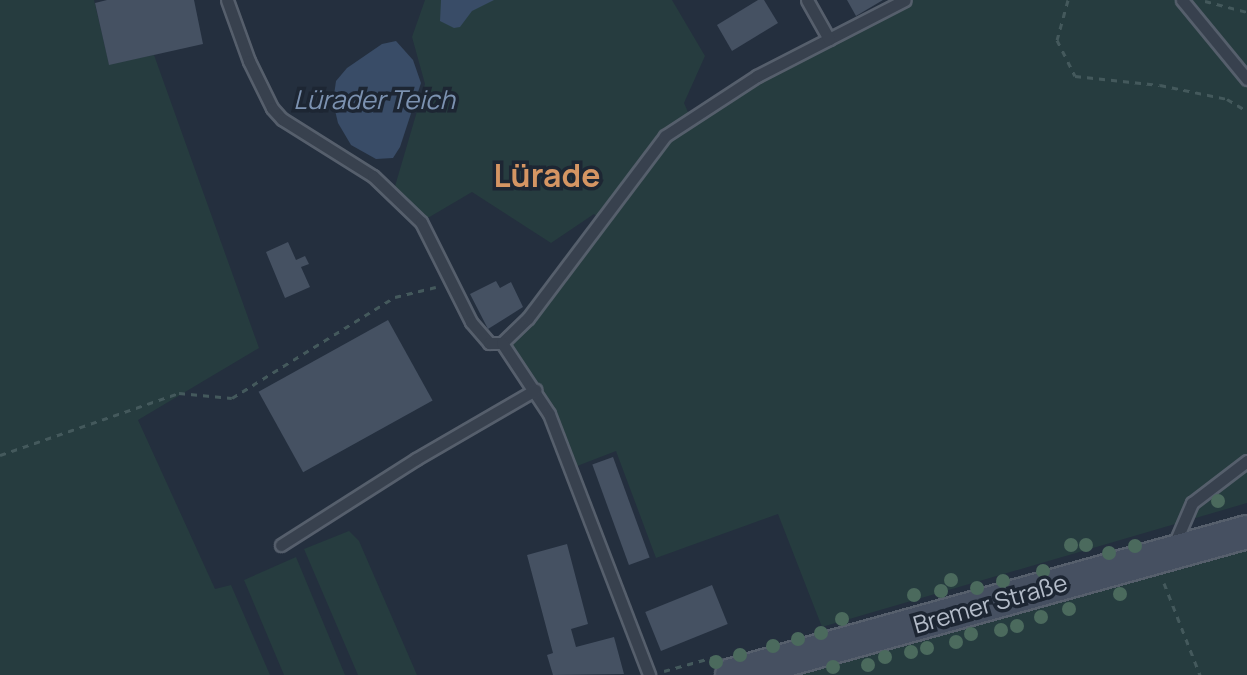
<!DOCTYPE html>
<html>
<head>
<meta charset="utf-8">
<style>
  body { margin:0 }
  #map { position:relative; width:1247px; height:675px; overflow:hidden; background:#242f3e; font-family:Manrope,sans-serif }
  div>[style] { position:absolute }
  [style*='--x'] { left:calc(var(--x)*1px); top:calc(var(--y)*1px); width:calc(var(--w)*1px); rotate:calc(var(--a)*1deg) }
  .green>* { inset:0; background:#263c3f }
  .water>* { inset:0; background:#394c67 }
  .building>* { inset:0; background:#455162; transform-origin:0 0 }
  .path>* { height:3px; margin-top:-1.5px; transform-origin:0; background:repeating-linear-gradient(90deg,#44595c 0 6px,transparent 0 12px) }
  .roads { filter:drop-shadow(2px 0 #565f6c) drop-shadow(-2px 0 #565f6c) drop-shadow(0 2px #565f6c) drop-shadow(0 -2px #565f6c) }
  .service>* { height:11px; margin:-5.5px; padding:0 5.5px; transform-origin:5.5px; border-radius:5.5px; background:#38414e }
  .secondary>* { height:32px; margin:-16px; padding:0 16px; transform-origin:16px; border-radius:16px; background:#465061 }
  .trees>* { width:14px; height:14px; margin:-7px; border-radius:50%; background:#4b6a5d }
  span { translate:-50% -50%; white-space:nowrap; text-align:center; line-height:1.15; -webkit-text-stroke:7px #1d2633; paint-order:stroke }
  .street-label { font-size:24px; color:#b4bcc9 }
  .water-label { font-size:26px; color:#7c92b1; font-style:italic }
  .district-label { font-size:32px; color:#d59563; font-weight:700 }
</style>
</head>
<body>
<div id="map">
  <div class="green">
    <div style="clip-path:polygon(0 0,94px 0,109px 64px,154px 55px,259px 348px,138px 420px,215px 589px,231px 585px,270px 675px,0 675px)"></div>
    <div style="clip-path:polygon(425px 0,672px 0,705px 56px,684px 103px,691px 119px,757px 75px,905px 0,1247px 0,1247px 503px,822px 627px,778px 514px,656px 558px,616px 451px,572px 468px,502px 343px,602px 221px,594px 214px,551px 243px,472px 192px,421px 222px,393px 193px,425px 84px,412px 37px)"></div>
    <div style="clip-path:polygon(349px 531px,359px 541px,417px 675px,358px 675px,304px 549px)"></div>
    <div style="clip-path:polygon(1247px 540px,1247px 675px,795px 675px,928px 633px)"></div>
    <div style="clip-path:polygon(296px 557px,345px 675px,284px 675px,244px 580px)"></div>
  </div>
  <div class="water">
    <div style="clip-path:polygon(441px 0,494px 0,472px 11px,460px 27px,454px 28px,440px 21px)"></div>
    <div style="clip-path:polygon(396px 41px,413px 60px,421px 83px,400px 147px,393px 158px,376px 159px,351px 145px,338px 123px,333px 102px,336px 81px,347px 68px,382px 44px)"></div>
  </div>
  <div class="building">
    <div style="clip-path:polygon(107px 0,194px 0,203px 44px,109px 65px,95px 3px)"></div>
    <div style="clip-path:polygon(758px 0,764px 0,778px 23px,732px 51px,717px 25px)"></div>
    <div style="clip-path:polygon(847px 0,883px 0,856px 16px)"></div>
    <div style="clip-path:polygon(288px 242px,296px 260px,305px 256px,309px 264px,301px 267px,310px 287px,285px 298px,266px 252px)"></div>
    <div style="clip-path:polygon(496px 281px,500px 288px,511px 282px,523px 307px,488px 329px,470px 294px)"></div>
    <div style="left:388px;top:320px;width:92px;height:148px;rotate:61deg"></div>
    <div style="left:613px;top:457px;width:107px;height:22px;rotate:70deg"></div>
    <div style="clip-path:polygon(567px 544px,588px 624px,571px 629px,576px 647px,614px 637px,624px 674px,553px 675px,547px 655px,553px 653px,527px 555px)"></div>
    <div style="left:712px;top:585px;width:42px;height:72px;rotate:68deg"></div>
  </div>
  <div class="path">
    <div style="--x:1068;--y:0;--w:41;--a:105.4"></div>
    <div style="--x:1057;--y:40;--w:40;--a:63.4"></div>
    <div style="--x:1075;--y:76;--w:85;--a:6"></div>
    <div style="--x:1160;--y:85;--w:68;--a:11.8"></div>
    <div style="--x:1227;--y:99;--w:23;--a:31"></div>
    <div style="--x:1205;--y:1;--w:43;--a:14.7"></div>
    <div style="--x:0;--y:455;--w:189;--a:-19.1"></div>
    <div style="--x:179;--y:393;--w:53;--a:5.4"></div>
    <div style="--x:232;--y:398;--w:192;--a:-31.8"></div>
    <div style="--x:395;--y:297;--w:42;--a:-13.7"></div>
    <div style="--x:1164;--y:583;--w:99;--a:68.6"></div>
    <div style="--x:664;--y:671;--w:52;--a:-15.6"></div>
  </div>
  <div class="roads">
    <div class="service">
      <div style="--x:227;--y:0;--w:65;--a:70.2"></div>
      <div style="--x:249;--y:61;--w:52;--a:63.9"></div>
      <div style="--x:272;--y:108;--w:15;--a:48"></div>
      <div style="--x:282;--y:119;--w:107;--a:32.1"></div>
      <div style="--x:373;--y:176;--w:66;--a:43.8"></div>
      <div style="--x:421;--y:222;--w:112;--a:63.4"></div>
      <div style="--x:471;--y:322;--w:28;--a:49"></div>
      <div style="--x:489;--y:343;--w:13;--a:0"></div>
      <div style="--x:502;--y:343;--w:36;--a:-44"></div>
      <div style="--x:528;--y:318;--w:228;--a:-53"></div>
      <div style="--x:665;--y:136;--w:110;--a:-33.1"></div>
      <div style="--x:757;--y:76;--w:166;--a:-27.2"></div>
      <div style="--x:807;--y:0;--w:45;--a:60.6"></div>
      <div style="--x:1182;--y:0;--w:102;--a:50.6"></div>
      <div style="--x:502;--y:343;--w:85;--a:56.5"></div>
      <div style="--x:549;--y:414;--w:280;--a:69"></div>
      <div style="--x:281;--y:545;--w:160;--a:-32.5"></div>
      <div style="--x:416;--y:459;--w:138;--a:-30.1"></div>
      <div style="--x:1174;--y:545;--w:46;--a:-66.8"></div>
      <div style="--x:1192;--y:503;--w:69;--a:-37.4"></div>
    </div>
    <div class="secondary">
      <div style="--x:732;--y:675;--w:534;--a:-15.52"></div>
    </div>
  </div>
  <div class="trees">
    <div style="left:1218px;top:501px"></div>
    <div style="left:1071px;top:545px"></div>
    <div style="left:1086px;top:545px"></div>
    <div style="left:1135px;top:546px"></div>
    <div style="left:1109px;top:553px"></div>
    <div style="left:1043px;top:571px"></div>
    <div style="left:951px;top:580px"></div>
    <div style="left:1003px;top:581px"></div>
    <div style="left:977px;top:588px"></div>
    <div style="left:941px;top:591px"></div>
    <div style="left:1120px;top:594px"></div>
    <div style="left:914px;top:595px"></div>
    <div style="left:1069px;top:609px"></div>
    <div style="left:1041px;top:617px"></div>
    <div style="left:842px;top:619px"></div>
    <div style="left:1017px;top:626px"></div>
    <div style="left:1001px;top:630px"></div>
    <div style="left:821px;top:633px"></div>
    <div style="left:971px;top:634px"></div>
    <div style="left:798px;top:639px"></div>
    <div style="left:956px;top:642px"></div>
    <div style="left:773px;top:646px"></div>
    <div style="left:927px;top:648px"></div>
    <div style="left:911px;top:652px"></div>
    <div style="left:740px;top:655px"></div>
    <div style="left:885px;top:657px"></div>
    <div style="left:716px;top:662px"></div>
    <div style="left:868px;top:665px"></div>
    <div style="left:833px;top:667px"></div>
  </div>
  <div class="street-label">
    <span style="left:990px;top:603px;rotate:-16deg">Bremer Straße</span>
  </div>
  <div class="water-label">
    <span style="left:374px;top:100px">Lürader Teich</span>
  </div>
  <div class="district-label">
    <span style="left:547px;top:175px">Lürade</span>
  </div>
</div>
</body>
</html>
